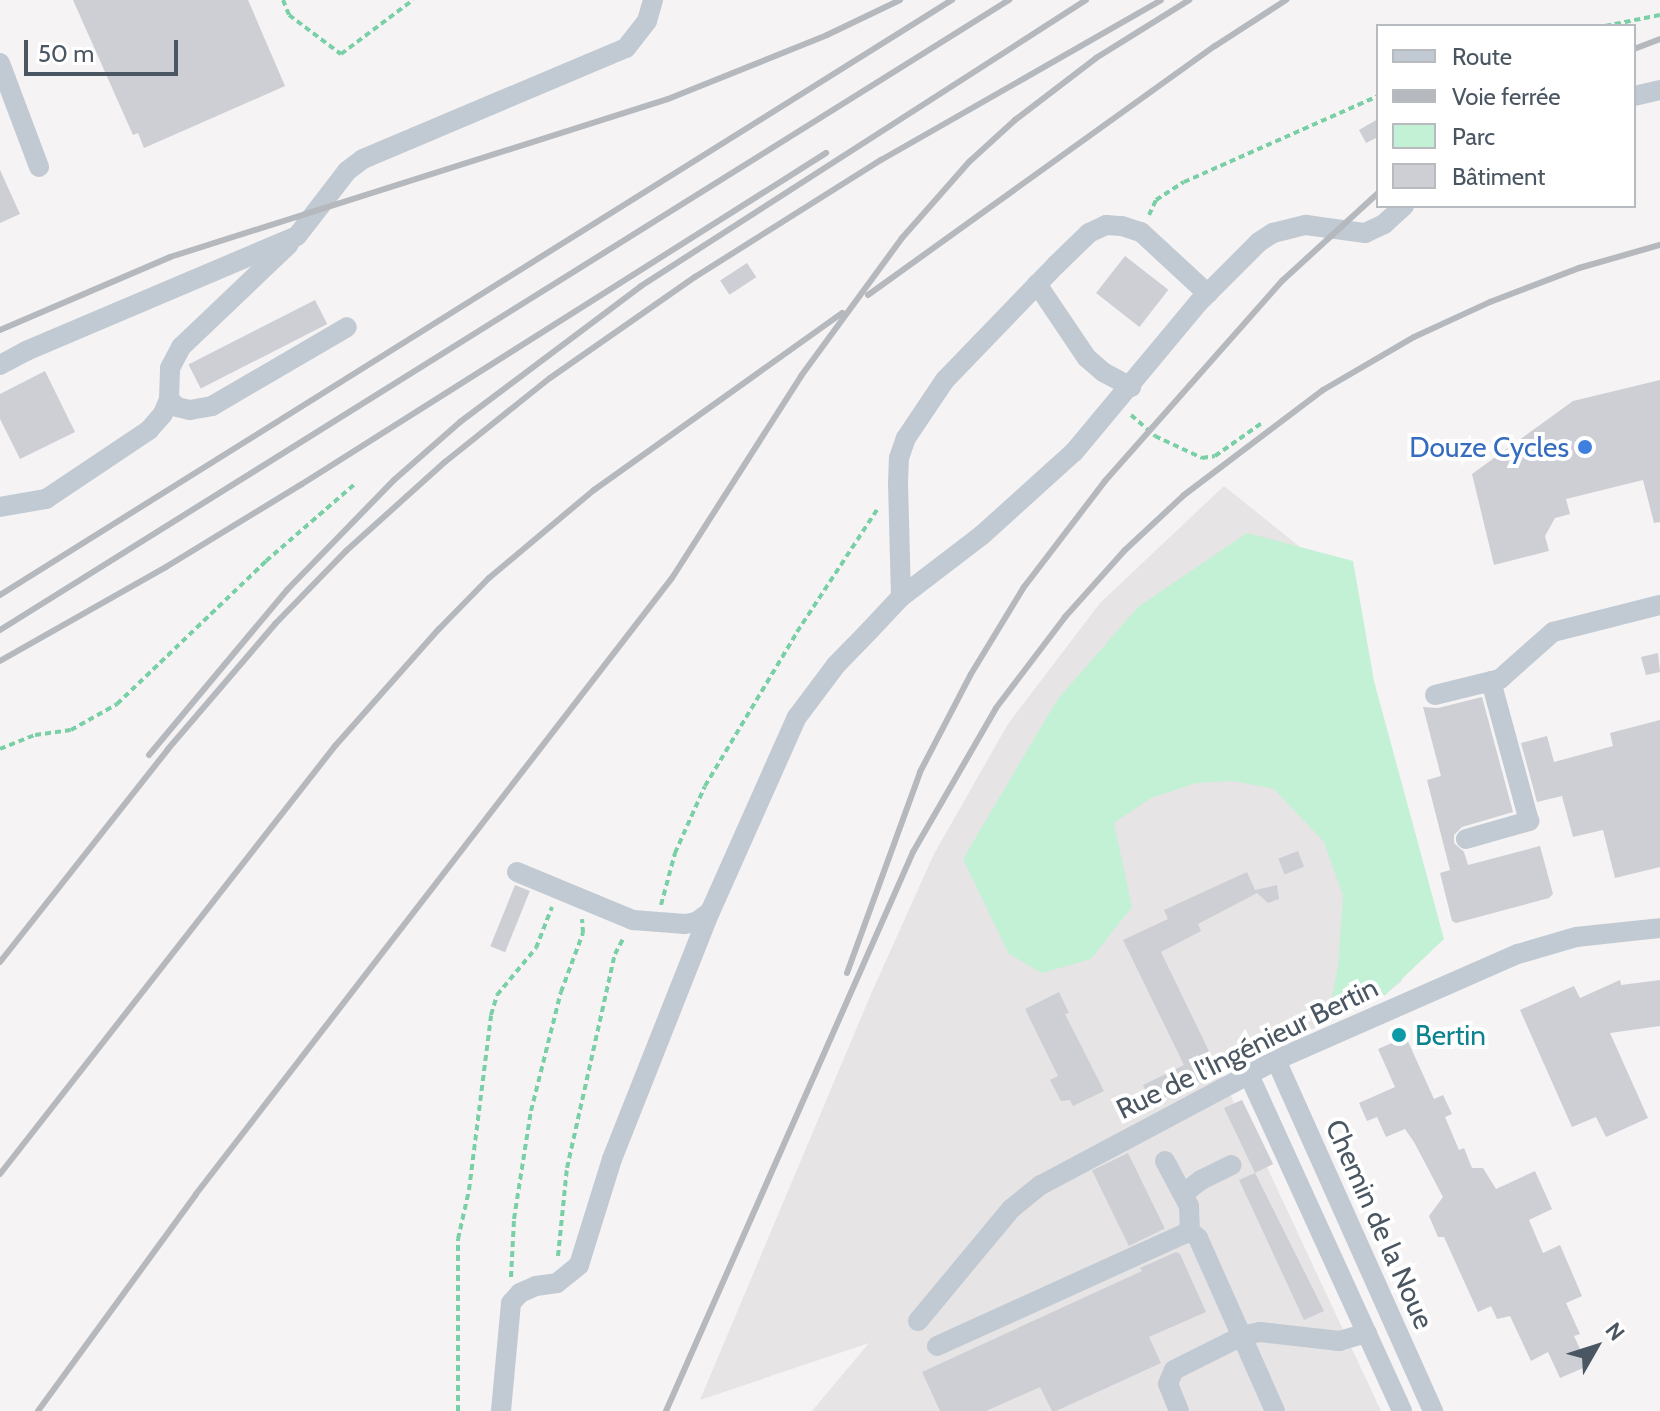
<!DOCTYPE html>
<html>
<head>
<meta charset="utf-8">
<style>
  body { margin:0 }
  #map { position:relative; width:1660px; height:1411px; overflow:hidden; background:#f5f3f3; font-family:Cabin,sans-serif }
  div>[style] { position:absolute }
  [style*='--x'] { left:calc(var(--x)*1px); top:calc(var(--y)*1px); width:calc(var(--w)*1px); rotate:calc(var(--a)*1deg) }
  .education>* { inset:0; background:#e6e4e5 }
  .green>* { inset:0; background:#c3f1d5 }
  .building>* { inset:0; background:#cdcfd5; transform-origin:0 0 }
  .path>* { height:4px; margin-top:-2px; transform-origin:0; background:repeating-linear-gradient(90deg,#7ad0a6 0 6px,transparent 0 10px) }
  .minor>* { height:20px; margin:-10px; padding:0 10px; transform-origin:10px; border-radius:10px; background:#c1cad2 }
  .rail>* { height:6px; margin:-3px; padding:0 3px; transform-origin:3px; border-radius:3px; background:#b5b8bd }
  .dots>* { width:22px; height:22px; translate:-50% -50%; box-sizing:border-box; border:4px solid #fff; border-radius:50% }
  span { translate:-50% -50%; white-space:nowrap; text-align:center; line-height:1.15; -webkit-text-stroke:8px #fff; paint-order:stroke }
  .shop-label { font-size:28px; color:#366cbe }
  .right { translate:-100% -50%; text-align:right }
  .culture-label { font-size:28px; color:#0d838f }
  .left { translate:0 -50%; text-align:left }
  .street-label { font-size:28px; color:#4a5661 }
  .legend { position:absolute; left:1376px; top:24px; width:260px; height:184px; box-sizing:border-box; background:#fff; border:2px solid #b7bbc0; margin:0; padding:10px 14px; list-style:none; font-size:24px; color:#4a5661 }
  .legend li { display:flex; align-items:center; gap:16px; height:40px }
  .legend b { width:40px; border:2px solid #b7bbc0 }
  .north { position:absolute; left:1556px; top:1307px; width:80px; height:80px; -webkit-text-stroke:6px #fff; paint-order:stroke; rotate:51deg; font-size:22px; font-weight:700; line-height:32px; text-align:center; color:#4a5661 }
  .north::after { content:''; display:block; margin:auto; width:28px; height:36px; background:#4a5661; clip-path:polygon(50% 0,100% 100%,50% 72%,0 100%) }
  .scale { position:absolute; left:24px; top:40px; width:154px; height:36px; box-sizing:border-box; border:4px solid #4a5661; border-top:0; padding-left:10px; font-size:24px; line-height:28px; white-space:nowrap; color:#4a5661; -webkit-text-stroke:6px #fff; paint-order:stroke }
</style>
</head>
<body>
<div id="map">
  <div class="education">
    <div style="clip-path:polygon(1224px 486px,1321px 564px,1402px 981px,1385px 995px,1220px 1072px,1234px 1103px,1242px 1100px,1273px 1164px,1267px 1167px,1381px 1411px,812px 1411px,869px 1343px,700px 1400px,871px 994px,934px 854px,1008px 724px,1100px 603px)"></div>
  </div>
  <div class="green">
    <div style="clip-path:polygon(1247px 533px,1353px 561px,1374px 681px,1444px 939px,1385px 995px,1327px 1022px,1338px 967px,1343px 896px,1324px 842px,1274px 789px,1233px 781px,1196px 783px,1151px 798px,1114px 823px,1132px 907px,1091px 959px,1042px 973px,1009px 954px,963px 859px,1057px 700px,1138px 607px)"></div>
  </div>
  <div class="building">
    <div style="clip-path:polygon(73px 0,248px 0,285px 86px,144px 148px,138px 133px,133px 135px)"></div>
    <div style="clip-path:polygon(1378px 119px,1378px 137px,1366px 143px,1359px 130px)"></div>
    <div style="clip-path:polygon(0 170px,20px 214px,0 223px)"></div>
    <div style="left:1125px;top:256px;width:55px;height:47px;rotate:38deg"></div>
    <div style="left:747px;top:263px;width:17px;height:32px;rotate:57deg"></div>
    <div style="left:315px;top:300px;width:27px;height:142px;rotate:63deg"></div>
    <div style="clip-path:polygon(45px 371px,75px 432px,20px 459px,0 419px,0 394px)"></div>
    <div style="clip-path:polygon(1660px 380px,1660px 522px,1654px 523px,1643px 480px,1566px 499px,1570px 514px,1555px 518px,1545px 536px,1549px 551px,1494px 565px,1472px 474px,1573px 401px)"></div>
    <div style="clip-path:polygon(1658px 653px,1660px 672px,1646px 675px,1641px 657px)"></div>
    <div style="clip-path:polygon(1482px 697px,1513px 812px,1462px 827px,1454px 835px,1454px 843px,1464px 852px,1468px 865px,1540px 846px,1553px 894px,1549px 898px,1456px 923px,1452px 921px,1440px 873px,1450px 870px,1427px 780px,1441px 776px,1423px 707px,1438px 708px)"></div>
    <div style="clip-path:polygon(1660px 720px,1660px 867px,1615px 878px,1603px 830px,1573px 837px,1562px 796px,1537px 802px,1521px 743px,1547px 736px,1554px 762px,1613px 746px,1610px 733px)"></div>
    <div style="left:1298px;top:851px;width:17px;height:21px;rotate:69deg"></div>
    <div style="clip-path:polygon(1247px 872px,1255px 890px,1277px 885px,1279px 899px,1268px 903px,1257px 893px,1198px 924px,1201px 931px,1161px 952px,1219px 1072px,1151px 1104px,1143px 1085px,1184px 1065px,1123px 940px,1168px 919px,1164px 910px)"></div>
    <div style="left:515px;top:885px;width:16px;height:66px;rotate:22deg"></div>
    <div style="clip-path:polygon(1620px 980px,1621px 985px,1660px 980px,1660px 1026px,1610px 1033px,1648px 1118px,1606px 1137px,1596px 1117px,1572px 1127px,1520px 1010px,1574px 986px,1580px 998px)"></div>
    <div style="clip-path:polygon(1059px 992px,1069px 1013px,1065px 1014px,1104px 1091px,1073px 1106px,1070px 1100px,1061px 1101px,1050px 1080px,1058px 1076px,1025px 1009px)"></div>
    <div style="clip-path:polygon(1406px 1037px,1434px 1099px,1443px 1095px,1452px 1114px,1445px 1117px,1459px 1150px,1464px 1148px,1472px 1168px,1483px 1168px,1496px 1189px,1535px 1171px,1552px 1209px,1529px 1220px,1543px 1253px,1560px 1245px,1582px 1296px,1566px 1303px,1580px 1334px,1574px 1336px,1588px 1366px,1560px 1378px,1548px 1352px,1531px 1361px,1510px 1316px,1497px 1319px,1491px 1306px,1478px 1312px,1444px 1237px,1438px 1237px,1429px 1216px,1443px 1197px,1414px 1142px,1405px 1129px,1386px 1137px,1377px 1117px,1367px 1121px,1359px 1103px,1395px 1087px,1378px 1049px)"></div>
    <div style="clip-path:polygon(1242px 1100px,1273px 1164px,1255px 1173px,1324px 1311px,1304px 1320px,1239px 1180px,1255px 1173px,1224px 1108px)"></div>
    <div style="left:1128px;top:1153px;width:84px;height:40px;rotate:64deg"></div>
    <div style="clip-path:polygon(1176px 1252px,1180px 1254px,1206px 1312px,1149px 1337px,1161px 1363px,1056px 1411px,1052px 1411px,1040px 1387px,986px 1411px,940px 1411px,922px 1372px,1142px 1271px,1140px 1268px)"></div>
  </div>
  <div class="path">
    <div style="--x:283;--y:0;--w:16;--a:68"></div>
    <div style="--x:289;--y:15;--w:65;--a:36.9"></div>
    <div style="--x:341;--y:54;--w:90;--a:-36.9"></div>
    <div style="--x:1605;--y:26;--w:56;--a:-11.3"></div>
    <div style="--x:1149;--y:215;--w:17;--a:-65"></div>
    <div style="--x:1156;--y:200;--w:33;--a:-33"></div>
    <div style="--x:1184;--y:182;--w:212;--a:-23.9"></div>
    <div style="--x:1131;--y:415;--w:32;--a:41"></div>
    <div style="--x:1155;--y:436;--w:52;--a:25.1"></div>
    <div style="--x:1202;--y:458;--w:13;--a:-9"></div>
    <div style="--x:1215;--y:456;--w:57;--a:-35.1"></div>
    <div style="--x:0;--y:749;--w:38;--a:-22"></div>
    <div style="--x:35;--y:735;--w:36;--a:-8"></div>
    <div style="--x:71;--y:730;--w:53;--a:-29.5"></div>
    <div style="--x:117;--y:704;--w:207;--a:-43.8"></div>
    <div style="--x:266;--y:561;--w:119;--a:-40.9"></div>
    <div style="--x:661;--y:905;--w:54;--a:-74.9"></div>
    <div style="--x:675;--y:853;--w:73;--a:-65.9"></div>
    <div style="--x:705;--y:786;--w:179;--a:-59.1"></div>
    <div style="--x:797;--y:632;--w:148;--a:-56.8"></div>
    <div style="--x:558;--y:1256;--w:88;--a:-84.2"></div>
    <div style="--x:567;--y:1168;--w:219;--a:-77.4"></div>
    <div style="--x:615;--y:954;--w:19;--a:-62"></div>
    <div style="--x:511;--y:1277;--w:58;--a:-87"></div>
    <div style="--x:514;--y:1219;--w:109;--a:-81.1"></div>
    <div style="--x:531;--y:1111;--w:123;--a:-75.9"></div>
    <div style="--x:561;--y:992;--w:63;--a:-69.6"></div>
    <div style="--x:583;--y:933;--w:14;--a:-94"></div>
    <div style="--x:458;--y:1411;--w:172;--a:-90"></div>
    <div style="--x:458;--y:1239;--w:50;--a:-77.3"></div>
    <div style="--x:469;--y:1190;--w:176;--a:-82.8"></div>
    <div style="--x:491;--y:1015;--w:21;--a:-73"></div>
    <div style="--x:497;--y:995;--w:61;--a:-50.3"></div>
    <div style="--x:536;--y:948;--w:44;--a:-68.7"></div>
  </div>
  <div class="minor">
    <div style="--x:0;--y:63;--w:111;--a:69.4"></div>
    <div style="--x:1634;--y:96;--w:27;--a:-13"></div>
    <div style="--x:1037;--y:284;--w:89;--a:56"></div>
    <div style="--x:1087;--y:358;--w:21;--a:41"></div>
    <div style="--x:1103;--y:372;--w:32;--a:28"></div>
    <div style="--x:0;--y:365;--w:30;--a:-28"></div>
    <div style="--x:26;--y:351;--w:294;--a:-23"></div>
    <div style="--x:297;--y:236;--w:82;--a:-52.4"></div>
    <div style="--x:347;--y:171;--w:20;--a:-37"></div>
    <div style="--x:363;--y:159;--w:285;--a:-22.9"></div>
    <div style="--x:626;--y:48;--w:34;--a:-52"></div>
    <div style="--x:647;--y:21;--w:22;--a:-74"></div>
    <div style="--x:169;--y:399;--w:11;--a:45"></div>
    <div style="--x:177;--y:407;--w:13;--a:13"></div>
    <div style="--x:190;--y:410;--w:22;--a:-10"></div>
    <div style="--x:212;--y:406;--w:156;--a:-30.3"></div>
    <div style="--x:0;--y:507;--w:47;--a:-9.9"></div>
    <div style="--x:46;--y:499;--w:124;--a:-33.8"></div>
    <div style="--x:149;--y:430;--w:21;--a:-49"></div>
    <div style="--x:163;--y:414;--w:16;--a:-68"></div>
    <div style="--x:169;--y:399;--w:31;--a:-88"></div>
    <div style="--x:170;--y:368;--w:24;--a:-62"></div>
    <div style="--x:181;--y:347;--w:149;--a:-43.6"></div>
    <div style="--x:901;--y:597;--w:113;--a:-91.5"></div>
    <div style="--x:898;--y:484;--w:26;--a:-88"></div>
    <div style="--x:899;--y:458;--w:21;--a:-71"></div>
    <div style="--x:906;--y:438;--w:70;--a:-56.1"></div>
    <div style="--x:945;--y:380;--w:160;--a:-46"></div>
    <div style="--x:1056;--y:265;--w:46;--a:-44.1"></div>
    <div style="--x:1089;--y:233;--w:19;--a:-25"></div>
    <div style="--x:1106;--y:225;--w:16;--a:4"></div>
    <div style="--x:1122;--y:226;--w:20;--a:18"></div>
    <div style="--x:1141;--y:232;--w:91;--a:42.8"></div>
    <div style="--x:1435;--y:695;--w:67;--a:-13.8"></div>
    <div style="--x:1500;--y:679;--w:71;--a:-41.6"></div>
    <div style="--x:1553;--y:632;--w:110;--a:-14.2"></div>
    <div style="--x:1466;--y:839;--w:66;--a:-15.9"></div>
    <div style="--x:1529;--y:821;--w:145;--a:-105.2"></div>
    <div style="--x:517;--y:872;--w:126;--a:22.5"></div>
    <div style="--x:633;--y:920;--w:52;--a:4.4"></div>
    <div style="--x:685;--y:924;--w:11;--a:-10"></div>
    <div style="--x:696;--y:922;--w:17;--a:-36"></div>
    <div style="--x:710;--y:912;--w:214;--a:-66"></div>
    <div style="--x:797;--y:717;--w:65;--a:-53.1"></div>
    <div style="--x:836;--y:665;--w:49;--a:-45.8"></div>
    <div style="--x:870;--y:630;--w:45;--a:-46.8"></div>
    <div style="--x:901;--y:597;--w:102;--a:-37.4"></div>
    <div style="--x:982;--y:535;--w:124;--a:-42.1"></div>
    <div style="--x:1074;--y:452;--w:194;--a:-50.2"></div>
    <div style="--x:1198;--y:303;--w:86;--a:-45"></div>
    <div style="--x:1259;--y:242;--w:17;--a:-33"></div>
    <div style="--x:1273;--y:233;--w:34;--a:-14"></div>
    <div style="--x:1306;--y:225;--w:60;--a:7.7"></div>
    <div style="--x:1365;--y:233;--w:21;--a:-25"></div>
    <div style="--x:1384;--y:224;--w:27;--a:-42"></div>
    <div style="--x:1276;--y:1060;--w:385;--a:65.9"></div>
    <div style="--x:1249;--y:1075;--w:369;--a:65.5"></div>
    <div style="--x:1165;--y:1161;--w:51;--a:61.9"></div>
    <div style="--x:1189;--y:1206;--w:25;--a:88"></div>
    <div style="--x:1183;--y:1194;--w:23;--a:-38"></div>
    <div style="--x:1201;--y:1180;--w:34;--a:-26"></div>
    <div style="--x:918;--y:1321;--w:146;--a:-50.3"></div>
    <div style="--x:1011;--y:1209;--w:38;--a:-39"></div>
    <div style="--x:1041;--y:1185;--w:266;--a:-28"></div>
    <div style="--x:1276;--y:1060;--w:264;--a:-23.7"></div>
    <div style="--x:1518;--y:954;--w:60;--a:-16.3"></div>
    <div style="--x:1576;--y:937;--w:84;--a:-6.1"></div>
    <div style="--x:937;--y:1346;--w:278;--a:-24.4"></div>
    <div style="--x:1190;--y:1231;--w:11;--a:41"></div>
    <div style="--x:1198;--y:1238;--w:189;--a:66"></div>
    <div style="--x:501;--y:1411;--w:108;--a:-84.7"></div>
    <div style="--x:511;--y:1303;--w:13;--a:-48"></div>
    <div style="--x:520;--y:1293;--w:17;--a:-24"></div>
    <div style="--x:536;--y:1286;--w:21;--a:-8"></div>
    <div style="--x:557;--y:1283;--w:28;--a:-39"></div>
    <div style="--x:579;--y:1265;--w:111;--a:-72.7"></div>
    <div style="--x:612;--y:1159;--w:266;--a:-68.4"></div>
    <div style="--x:1179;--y:1411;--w:29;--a:-112"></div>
    <div style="--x:1168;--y:1384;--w:15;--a:-67"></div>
    <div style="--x:1174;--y:1370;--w:76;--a:-26.6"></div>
    <div style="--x:1242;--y:1336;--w:18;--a:-13"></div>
    <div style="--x:1260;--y:1332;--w:80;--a:6.5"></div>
    <div style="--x:1339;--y:1341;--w:29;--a:-16"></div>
  </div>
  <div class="rail">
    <div style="--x:1634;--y:49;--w:28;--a:-21"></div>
    <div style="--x:868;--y:295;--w:427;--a:-35.7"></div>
    <div style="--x:1215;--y:46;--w:85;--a:-32.9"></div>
    <div style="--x:0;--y:330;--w:185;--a:-23.2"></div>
    <div style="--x:170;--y:257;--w:522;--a:-17.6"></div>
    <div style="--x:668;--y:99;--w:171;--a:-21.9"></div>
    <div style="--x:827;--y:35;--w:81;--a:-25.6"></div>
    <div style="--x:0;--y:595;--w:1123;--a:-32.01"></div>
    <div style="--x:0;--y:630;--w:1190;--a:-31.98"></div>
    <div style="--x:0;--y:661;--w:191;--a:-29.5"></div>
    <div style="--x:166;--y:567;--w:159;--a:-31.4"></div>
    <div style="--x:302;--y:484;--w:620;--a:-32.28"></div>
    <div style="--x:149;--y:755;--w:215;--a:-50.1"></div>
    <div style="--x:287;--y:590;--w:153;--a:-45.8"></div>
    <div style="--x:394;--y:480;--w:88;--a:-41.3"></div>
    <div style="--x:460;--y:422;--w:226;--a:-36.9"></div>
    <div style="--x:641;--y:286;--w:529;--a:-32.73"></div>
    <div style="--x:0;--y:962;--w:271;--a:-51.7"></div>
    <div style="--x:168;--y:749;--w:165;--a:-49.4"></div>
    <div style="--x:275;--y:624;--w:102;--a:-45.8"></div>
    <div style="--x:346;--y:551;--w:133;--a:-42"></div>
    <div style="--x:445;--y:462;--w:134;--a:-38.7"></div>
    <div style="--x:550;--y:378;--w:177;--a:-34.9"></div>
    <div style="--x:695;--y:277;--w:220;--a:-32.2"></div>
    <div style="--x:881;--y:160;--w:322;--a:-29.7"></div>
    <div style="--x:847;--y:973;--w:214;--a:-70"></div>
    <div style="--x:920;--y:772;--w:110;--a:-62.5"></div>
    <div style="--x:971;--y:674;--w:102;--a:-58.7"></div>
    <div style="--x:1024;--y:587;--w:133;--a:-52.6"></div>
    <div style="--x:1105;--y:481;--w:267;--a:-48.5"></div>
    <div style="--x:1282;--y:281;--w:130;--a:-42.5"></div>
    <div style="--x:0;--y:1174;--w:544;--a:-51.95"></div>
    <div style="--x:335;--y:746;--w:157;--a:-48.4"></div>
    <div style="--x:439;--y:629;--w:71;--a:-45.6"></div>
    <div style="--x:489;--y:578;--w:137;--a:-40"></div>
    <div style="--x:594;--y:490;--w:305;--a:-35.5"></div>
    <div style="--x:38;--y:1411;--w:268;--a:-53.9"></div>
    <div style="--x:196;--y:1194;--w:778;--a:-52.31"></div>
    <div style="--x:672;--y:578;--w:240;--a:-57.4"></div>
    <div style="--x:801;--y:376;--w:171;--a:-53.8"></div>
    <div style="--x:902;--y:238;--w:101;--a:-48.6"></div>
    <div style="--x:969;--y:162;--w:62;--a:-42.4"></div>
    <div style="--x:1015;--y:120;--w:102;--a:-37.4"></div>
    <div style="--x:1096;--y:58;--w:110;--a:-31.9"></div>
    <div style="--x:666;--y:1411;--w:611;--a:-66.16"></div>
    <div style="--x:913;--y:852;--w:166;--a:-60"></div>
    <div style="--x:996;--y:708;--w:114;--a:-52.8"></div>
    <div style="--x:1065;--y:617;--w:89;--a:-48.2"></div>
    <div style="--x:1124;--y:551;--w:82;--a:-43"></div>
    <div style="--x:1184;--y:495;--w:174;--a:-37.1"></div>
    <div style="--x:1323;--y:390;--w:105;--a:-30.2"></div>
    <div style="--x:1414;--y:337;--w:84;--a:-24.7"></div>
    <div style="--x:1490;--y:302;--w:95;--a:-20.9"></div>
    <div style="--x:1579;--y:268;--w:84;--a:-15.9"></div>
  </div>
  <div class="dots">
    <div style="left:1585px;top:447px;background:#3f7fe0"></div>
    <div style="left:1399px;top:1035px;background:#0f9aa8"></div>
  </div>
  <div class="shop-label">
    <span class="right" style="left:1569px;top:447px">Douze Cycles</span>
  </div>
  <div class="culture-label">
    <span class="left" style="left:1415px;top:1035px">Bertin</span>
  </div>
  <div class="street-label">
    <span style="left:1247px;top:1048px;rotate:-26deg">Rue de l'Ingénieur Bertin</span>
    <span style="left:1380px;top:1224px;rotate:66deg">Chemin de la Noue</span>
  </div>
  <ul class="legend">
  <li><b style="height:10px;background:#c1cad2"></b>Route</li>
  <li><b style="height:10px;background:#b5b8bd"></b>Voie ferrée</li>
  <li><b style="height:22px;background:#c3f1d5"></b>Parc</li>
  <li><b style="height:22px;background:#cdcfd5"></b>Bâtiment</li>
  </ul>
  <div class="north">N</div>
  <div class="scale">50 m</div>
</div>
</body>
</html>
